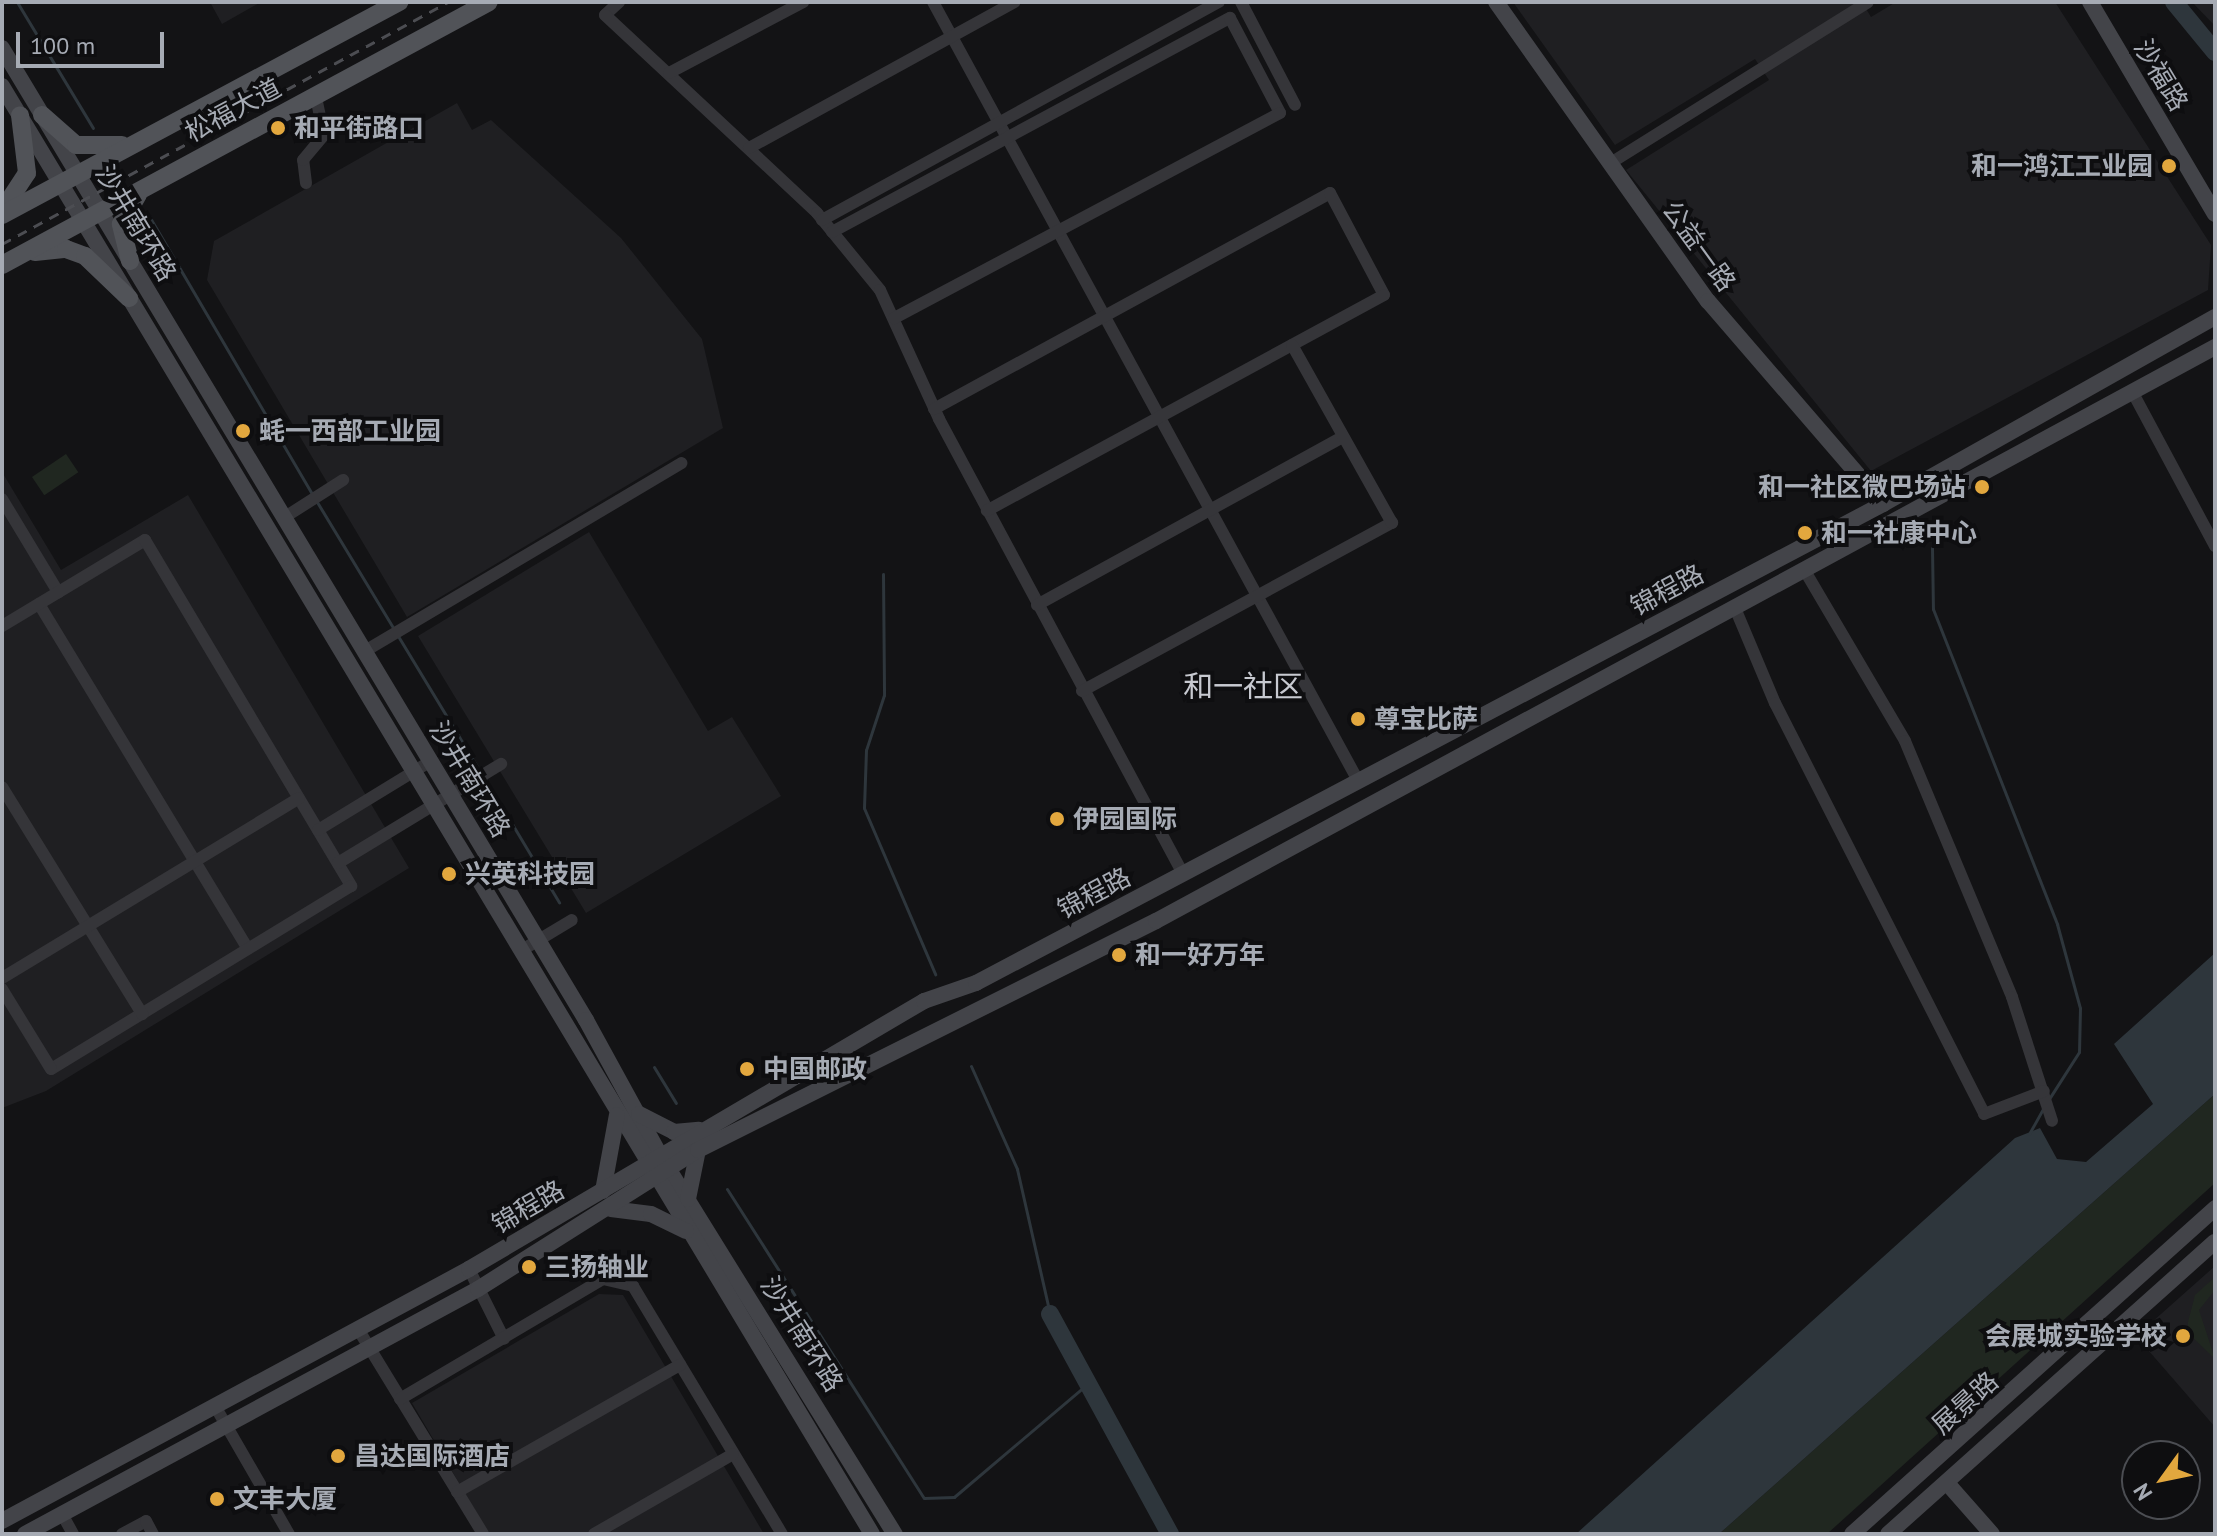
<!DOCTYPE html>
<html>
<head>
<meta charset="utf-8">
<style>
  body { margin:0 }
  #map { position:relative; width:2217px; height:1536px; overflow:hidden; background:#131315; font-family:"PT Sans","Noto Sans SC",sans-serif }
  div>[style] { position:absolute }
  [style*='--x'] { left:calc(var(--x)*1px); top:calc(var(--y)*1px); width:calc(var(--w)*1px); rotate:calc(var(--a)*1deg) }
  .built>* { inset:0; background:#1f1f22 }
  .green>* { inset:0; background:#202720; transform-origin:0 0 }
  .water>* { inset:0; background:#2e363c }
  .stream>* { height:3px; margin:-1.5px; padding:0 1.5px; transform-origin:1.5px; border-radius:1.5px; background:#2e363c }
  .river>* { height:18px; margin:-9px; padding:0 9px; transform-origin:9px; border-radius:9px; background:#2e363c }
  .street>* { height:12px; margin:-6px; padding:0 6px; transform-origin:6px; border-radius:6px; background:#353539 }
  .secondary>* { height:16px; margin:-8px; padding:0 8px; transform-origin:8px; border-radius:8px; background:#434449 }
  .primary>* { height:18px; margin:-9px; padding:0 9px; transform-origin:9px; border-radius:9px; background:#515358 }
  .rail>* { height:3px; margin-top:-1.5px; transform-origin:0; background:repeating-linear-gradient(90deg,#4c4d52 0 10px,transparent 0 18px) }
  .dots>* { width:22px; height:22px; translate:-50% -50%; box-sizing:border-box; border:4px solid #0e0e10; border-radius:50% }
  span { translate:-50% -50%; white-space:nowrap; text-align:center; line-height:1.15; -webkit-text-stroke:8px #0e0e10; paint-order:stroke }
  .street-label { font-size:26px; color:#a6abb4 }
  .poi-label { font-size:26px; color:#a6abb4; font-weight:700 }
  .left { translate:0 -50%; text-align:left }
  .right { translate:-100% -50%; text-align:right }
  .quarter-label { font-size:30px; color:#c7c9d0 }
  .frame { position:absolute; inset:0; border:4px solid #a6abb4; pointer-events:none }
  .north { position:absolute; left:2121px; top:1440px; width:80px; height:80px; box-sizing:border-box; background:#0e0e10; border:2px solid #4b4d52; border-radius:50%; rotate:237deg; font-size:22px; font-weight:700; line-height:32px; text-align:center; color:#a6abb4 }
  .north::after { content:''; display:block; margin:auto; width:28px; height:36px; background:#e2a73e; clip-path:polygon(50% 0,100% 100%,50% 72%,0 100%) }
  .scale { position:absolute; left:16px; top:32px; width:148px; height:36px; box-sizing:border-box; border:4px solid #a6abb4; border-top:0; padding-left:10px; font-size:24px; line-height:28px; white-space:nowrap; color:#a6abb4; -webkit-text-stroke:6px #0e0e10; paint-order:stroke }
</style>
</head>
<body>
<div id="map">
  <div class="built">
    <div style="clip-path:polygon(210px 2px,261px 2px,222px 24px)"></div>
    <div style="clip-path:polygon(1513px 2px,1862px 2px,1871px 17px,1896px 2px,2055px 2px,2211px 245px,2208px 290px,1871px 471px,1626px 170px,1769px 80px,1755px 59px,1615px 145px)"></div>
    <div style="clip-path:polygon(2192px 2px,2215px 2px,2215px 26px)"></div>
    <div style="clip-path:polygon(457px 103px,472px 130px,491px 120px,621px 238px,702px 339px,723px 428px,407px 617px,207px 280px,214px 241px)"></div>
    <div style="clip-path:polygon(2px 472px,61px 570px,188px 495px,409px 868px,46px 1091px,2px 1108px)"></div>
    <div style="clip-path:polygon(589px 532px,708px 731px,732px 717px,781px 796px,586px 913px,418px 636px)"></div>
    <div style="clip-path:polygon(2215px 1266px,2215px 1427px,2148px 1350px,2152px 1322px)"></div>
    <div style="clip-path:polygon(599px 1294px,623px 1295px,764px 1534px,489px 1534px,412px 1403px)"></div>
  </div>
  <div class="green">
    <div style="left:66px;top:454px;width:22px;height:41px;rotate:56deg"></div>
    <div style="clip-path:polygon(2215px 1094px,2215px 1183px,1827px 1534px,1719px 1534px)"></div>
    <div style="clip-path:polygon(2215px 1277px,2215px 1290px,2199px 1310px,2215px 1359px,2188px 1333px,2188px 1322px,2195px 1295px)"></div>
  </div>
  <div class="water">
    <div style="clip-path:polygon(2215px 953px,2215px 1094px,1719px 1534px,1576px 1534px,2015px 1138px,2040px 1128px,2057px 1159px,2086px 1162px,2153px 1104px,2114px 1044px)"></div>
  </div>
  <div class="stream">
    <div style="--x:17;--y:2;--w:147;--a:58.9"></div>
    <div style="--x:149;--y:216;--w:324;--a:59.6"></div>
    <div style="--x:317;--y:502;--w:149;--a:58.8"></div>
    <div style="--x:1932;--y:548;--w:61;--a:89.1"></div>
    <div style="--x:1933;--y:609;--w:339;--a:68.5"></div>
    <div style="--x:2057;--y:924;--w:87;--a:74.7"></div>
    <div style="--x:2080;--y:1008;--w:44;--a:91.3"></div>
    <div style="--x:2079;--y:1052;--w:56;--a:122.6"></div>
    <div style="--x:883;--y:574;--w:121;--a:89.5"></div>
    <div style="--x:884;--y:695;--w:58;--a:108.1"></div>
    <div style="--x:866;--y:750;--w:58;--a:92"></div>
    <div style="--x:864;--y:808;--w:181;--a:66.8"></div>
    <div style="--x:398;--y:636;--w:160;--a:58.8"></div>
    <div style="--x:485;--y:779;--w:144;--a:59"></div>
    <div style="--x:971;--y:1066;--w:113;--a:65.9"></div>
    <div style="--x:1017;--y:1169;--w:149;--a:77.2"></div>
    <div style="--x:654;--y:1067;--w:42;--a:58.6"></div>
    <div style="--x:2029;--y:1134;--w:29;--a:-61"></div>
    <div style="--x:727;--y:1189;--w:366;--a:57.5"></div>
    <div style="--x:924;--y:1498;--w:30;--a:-2"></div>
    <div style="--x:954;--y:1497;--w:180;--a:-40.3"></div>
  </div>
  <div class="river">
    <div style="--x:2174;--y:2;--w:65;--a:50.6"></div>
    <div style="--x:1050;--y:1314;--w:251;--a:61.4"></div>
  </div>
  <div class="street">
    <div style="--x:619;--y:2;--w:19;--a:137"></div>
    <div style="--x:605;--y:15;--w:290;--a:43"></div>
    <div style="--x:817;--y:213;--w:99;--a:50.7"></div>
    <div style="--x:880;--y:290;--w:142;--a:65.4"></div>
    <div style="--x:939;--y:419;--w:514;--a:61.79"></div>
    <div style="--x:933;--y:2;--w:883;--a:61.37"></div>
    <div style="--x:1241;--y:2;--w:116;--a:62.3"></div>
    <div style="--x:669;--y:73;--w:152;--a:-27.9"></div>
    <div style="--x:749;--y:148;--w:303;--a:-28.8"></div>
    <div style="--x:1609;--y:164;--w:305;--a:-32"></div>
    <div style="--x:306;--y:183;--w:23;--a:-97"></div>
    <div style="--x:303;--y:160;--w:33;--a:-50"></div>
    <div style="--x:324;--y:135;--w:40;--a:-102"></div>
    <div style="--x:822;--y:220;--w:453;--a:-28.8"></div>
    <div style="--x:832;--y:232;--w:452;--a:-28.3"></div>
    <div style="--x:1230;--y:18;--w:107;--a:62.2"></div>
    <div style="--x:1280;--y:113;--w:437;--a:152"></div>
    <div style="--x:2133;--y:393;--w:174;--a:61.8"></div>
    <div style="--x:934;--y:409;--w:451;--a:-28.6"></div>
    <div style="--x:1330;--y:193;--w:115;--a:62.1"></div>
    <div style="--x:1384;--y:295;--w:452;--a:151.5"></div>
    <div style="--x:2;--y:499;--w:109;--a:58.9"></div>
    <div style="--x:285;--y:517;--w:69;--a:-32.5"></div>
    <div style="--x:1805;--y:571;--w:197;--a:59.5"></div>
    <div style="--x:1905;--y:741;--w:277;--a:67.3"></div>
    <div style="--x:2012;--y:997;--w:130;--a:72.1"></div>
    <div style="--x:39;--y:604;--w:403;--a:58.8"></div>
    <div style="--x:1037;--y:605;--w:349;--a:-28.8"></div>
    <div style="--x:1735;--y:608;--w:103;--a:67.2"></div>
    <div style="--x:1775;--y:703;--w:461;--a:63"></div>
    <div style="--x:1984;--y:1114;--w:64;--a:-21"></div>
    <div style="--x:2;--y:626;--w:167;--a:-31"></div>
    <div style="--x:145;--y:540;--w:403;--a:59.2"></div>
    <div style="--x:351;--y:886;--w:351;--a:148.6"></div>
    <div style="--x:51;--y:1069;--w:94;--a:-121.5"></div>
    <div style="--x:365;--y:651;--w:368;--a:-30.7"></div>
    <div style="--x:1082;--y:691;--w:353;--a:-28.5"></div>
    <div style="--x:1392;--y:523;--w:204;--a:-119.3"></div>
    <div style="--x:2;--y:787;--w:267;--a:58.3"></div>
    <div style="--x:318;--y:830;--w:132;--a:-31.4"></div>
    <div style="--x:338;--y:863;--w:191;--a:-31.3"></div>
    <div style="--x:522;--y:950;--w:58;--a:-31"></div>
    <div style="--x:2;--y:978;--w:347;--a:-31.2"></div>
    <div style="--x:469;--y:1269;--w:78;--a:63.4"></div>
    <div style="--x:358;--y:1329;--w:240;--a:58.6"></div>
    <div style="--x:400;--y:1399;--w:236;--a:-30.6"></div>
    <div style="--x:603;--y:1279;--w:31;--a:13"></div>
    <div style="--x:633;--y:1286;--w:289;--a:59"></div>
    <div style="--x:215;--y:1406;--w:148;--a:60"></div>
    <div style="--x:457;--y:1492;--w:257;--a:-29.7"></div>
    <div style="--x:62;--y:1514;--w:23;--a:61"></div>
    <div style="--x:122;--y:1534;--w:27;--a:-28"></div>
    <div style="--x:146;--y:1521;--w:15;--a:62"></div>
    <div style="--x:594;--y:1534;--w:160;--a:-29.9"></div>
  </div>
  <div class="secondary">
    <div style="--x:1496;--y:2;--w:367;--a:54.7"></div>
    <div style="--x:1708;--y:301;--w:268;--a:49.2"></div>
    <div style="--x:2090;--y:2;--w:246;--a:59.5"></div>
    <div style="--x:2;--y:48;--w:1134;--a:59"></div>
    <div style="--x:586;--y:1020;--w:156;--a:61.3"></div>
    <div style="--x:661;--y:1157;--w:444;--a:58.2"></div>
    <div style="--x:2;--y:86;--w:1689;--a:59"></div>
    <div style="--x:639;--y:1114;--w:39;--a:27"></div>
    <div style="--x:674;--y:1132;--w:25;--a:-5"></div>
    <div style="--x:603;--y:1191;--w:77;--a:-79.6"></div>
    <div style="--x:688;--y:1199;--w:50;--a:-78.5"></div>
    <div style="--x:611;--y:1209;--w:40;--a:7.1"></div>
    <div style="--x:651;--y:1214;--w:39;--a:26"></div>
    <div style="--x:1947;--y:1483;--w:68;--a:48.6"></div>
    <div style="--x:2;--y:1521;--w:531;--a:-28.35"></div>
    <div style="--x:469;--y:1269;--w:528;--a:-30.5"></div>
    <div style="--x:924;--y:1001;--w:55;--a:-19.1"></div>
    <div style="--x:976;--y:983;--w:1026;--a:-27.84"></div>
    <div style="--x:1883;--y:504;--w:381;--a:-29.4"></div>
    <div style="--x:25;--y:1534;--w:515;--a:-28.41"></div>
    <div style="--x:478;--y:1289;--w:260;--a:-32.3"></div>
    <div style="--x:698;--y:1150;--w:512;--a:-26.57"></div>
    <div style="--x:1156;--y:921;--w:1205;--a:-28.46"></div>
    <div style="--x:1852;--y:1534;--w:488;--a:-41.9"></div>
    <div style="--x:1888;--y:1534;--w:438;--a:-41.8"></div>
  </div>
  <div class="primary">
    <div style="--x:42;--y:115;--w:45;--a:41.4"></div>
    <div style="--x:76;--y:145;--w:46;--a:0"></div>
    <div style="--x:2;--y:211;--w:45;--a:-56.7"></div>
    <div style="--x:27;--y:173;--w:58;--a:-96.9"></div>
    <div style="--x:2;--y:215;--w:451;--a:-28.2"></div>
    <div style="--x:35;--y:252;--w:31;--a:-6"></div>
    <div style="--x:66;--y:249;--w:20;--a:20"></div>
    <div style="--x:85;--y:256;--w:61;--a:43.7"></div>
    <div style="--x:130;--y:261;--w:38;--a:-104"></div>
    <div style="--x:121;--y:224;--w:34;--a:-60"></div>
    <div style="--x:2;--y:265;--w:553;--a:-28.37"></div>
  </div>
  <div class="rail">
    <div style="--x:2;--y:244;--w:507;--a:-28.48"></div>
  </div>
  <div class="dots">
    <div style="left:278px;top:128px;background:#e2a73e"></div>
    <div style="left:2169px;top:166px;background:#e2a73e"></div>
    <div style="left:243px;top:431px;background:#e2a73e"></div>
    <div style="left:1982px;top:487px;background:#e2a73e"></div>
    <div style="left:1805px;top:533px;background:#e2a73e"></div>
    <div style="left:1358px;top:719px;background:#e2a73e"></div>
    <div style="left:1057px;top:819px;background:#e2a73e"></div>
    <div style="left:449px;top:874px;background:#e2a73e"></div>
    <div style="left:1119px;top:955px;background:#e2a73e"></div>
    <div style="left:747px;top:1069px;background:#e2a73e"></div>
    <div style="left:529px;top:1267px;background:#e2a73e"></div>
    <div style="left:2183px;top:1336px;background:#e2a73e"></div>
    <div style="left:338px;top:1456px;background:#e2a73e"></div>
    <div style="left:217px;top:1499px;background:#e2a73e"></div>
  </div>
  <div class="street-label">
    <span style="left:2161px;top:75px;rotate:59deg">沙福路</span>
    <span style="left:233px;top:110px;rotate:-28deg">松福大道</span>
    <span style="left:136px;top:223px;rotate:59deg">沙井南环路</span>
    <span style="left:1699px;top:246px;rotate:54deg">公益一路</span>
    <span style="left:1667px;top:590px;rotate:-28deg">锦程路</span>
    <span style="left:470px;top:779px;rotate:59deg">沙井南环路</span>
    <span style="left:1094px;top:893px;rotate:-28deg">锦程路</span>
    <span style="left:528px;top:1207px;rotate:-30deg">锦程路</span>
    <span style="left:802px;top:1334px;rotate:58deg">沙井南环路</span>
    <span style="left:1965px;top:1403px;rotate:-42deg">展景路</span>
  </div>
  <div class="poi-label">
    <span class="left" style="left:294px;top:128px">和平街路口</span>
    <span class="right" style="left:2153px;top:166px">和一鸿江工业园</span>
    <span class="left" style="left:259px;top:431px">蚝一西部工业园</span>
    <span class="right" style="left:1966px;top:487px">和一社区微巴场站</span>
    <span class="left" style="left:1821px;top:533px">和一社康中心</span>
    <span class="left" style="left:1374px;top:719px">尊宝比萨</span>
    <span class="left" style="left:1073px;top:819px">伊园国际</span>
    <span class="left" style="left:465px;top:874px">兴英科技园</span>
    <span class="left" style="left:1135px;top:955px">和一好万年</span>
    <span class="left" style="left:763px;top:1069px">中国邮政</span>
    <span class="left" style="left:545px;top:1267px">三扬轴业</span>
    <span class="right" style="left:2167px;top:1336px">会展城实验学校</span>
    <span class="left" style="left:354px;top:1456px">昌达国际酒店</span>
    <span class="left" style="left:233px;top:1499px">文丰大厦</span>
  </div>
  <div class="quarter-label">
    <span style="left:1243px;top:686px">和一社区</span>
  </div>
  <div class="frame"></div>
  <div class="north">N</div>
  <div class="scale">100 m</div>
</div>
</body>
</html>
